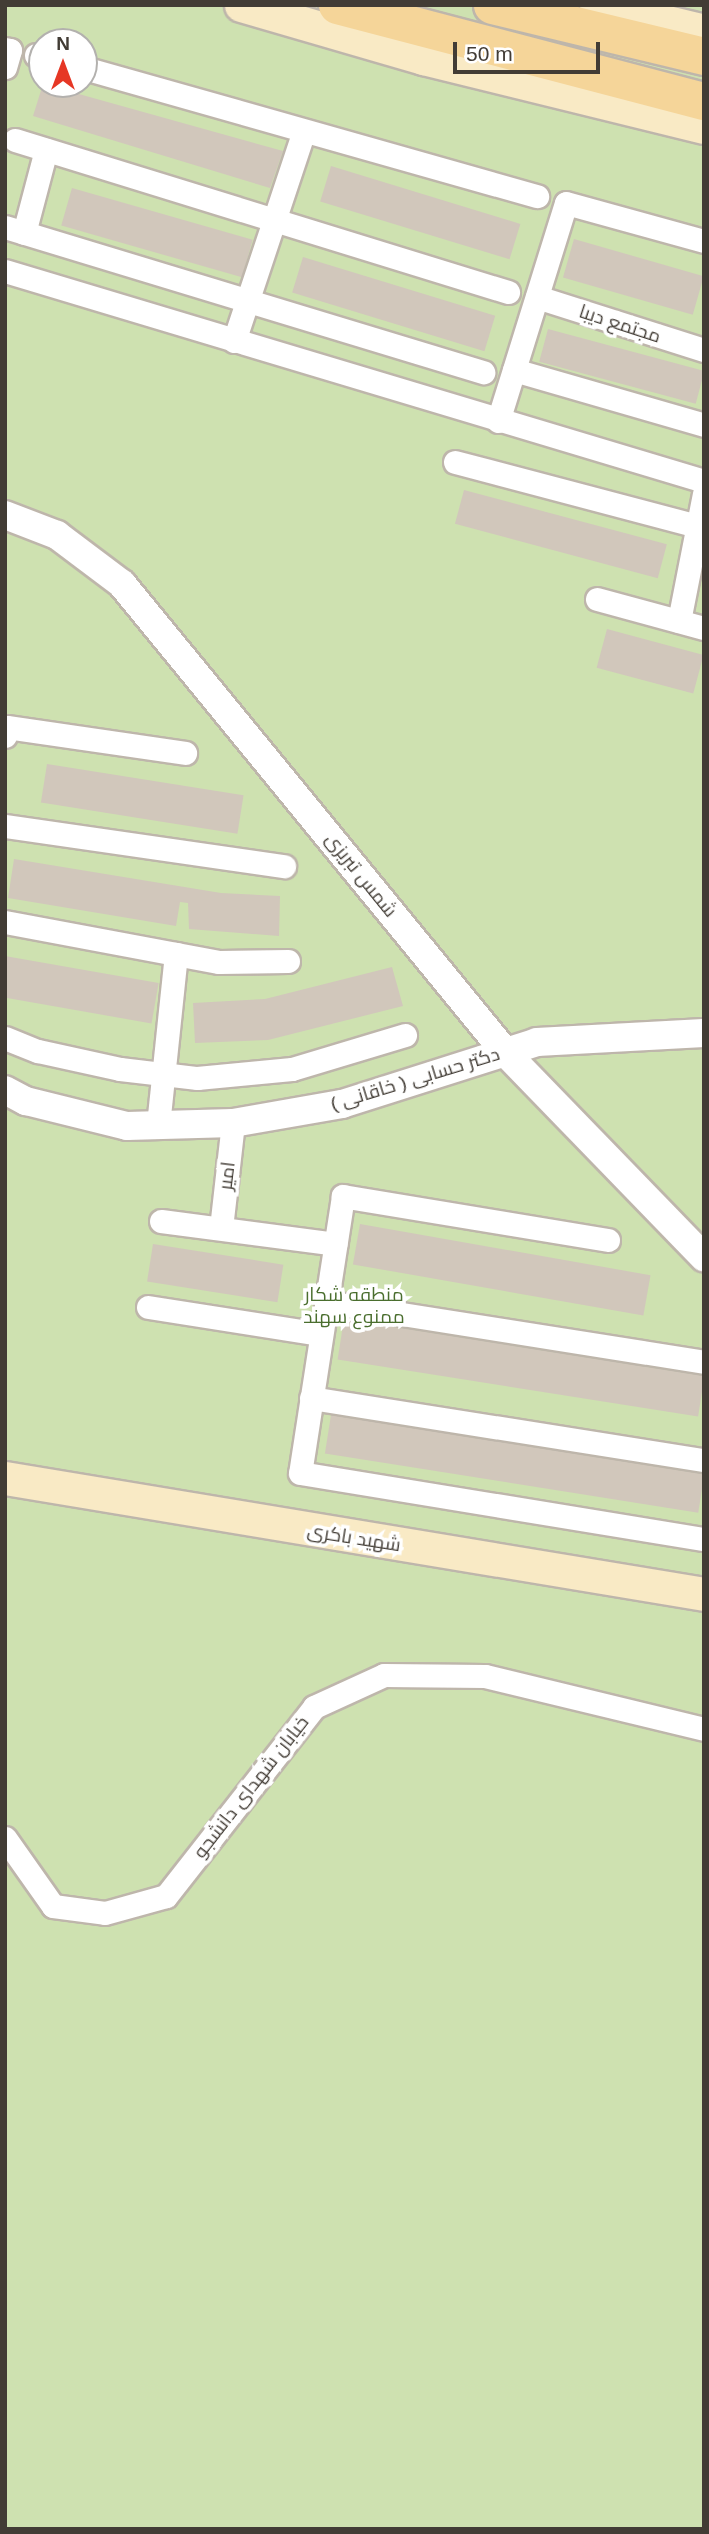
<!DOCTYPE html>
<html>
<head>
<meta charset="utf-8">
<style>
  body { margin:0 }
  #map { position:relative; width:709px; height:2534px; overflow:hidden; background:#f0ece4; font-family:Helvetica,Cairo,sans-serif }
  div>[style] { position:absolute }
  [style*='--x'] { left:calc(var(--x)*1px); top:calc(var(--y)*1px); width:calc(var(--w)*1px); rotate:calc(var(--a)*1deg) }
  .green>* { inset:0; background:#cee1b0 }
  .building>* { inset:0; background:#d1c7bb; transform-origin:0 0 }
  .roads { filter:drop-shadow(2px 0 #beb6ab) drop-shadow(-2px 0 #beb6ab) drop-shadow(0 2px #beb6ab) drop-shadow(0 -2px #beb6ab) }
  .minor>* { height:23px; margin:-11.5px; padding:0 11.5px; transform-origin:11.5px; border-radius:11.5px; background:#fff }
  .tertiary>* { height:28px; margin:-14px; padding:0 14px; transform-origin:14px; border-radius:14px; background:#fff }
  .secondary>* { height:33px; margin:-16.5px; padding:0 16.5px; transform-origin:16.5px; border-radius:16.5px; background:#f9eac5 }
  .primary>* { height:37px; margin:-18.5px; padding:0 18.5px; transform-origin:18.5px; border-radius:18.5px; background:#f5d599 }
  span { translate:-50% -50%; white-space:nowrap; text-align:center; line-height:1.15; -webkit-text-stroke:7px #fff; paint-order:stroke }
  .street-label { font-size:19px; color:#423c35 }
  .park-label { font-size:19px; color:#4a6e2e }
  .frame { position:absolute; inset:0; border:7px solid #423c35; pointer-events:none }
  .north { position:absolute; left:28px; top:28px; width:70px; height:70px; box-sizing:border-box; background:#fff; border:2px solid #b3b1ae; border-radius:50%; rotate:0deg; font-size:19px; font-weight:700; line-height:28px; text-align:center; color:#423c35 }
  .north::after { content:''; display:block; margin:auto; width:24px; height:32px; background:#e63725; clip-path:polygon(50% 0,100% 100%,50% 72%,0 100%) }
  .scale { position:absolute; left:453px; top:42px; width:147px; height:32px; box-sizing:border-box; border:4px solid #423c35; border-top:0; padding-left:9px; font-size:21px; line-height:24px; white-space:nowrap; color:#423c35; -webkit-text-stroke:5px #fff; paint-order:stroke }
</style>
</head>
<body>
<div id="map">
  <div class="green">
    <div style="clip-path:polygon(evenodd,5px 5px,704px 5px,704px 2529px,5px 2529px,5px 5px,42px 42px,84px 42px,84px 84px,42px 84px,42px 42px)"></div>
  </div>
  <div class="building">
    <div style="clip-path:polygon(43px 84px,283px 151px,270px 188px,33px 116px)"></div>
    <div style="left:331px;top:166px;width:198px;height:37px;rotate:17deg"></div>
    <div style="left:72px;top:188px;width:188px;height:39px;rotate:16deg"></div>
    <div style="left:574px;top:239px;width:135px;height:40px;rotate:16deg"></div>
    <div style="left:303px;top:257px;width:201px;height:37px;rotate:17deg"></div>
    <div style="left:548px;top:329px;width:162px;height:34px;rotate:15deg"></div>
    <div style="left:464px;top:490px;width:210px;height:35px;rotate:15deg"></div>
    <div style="left:607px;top:629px;width:100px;height:40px;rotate:15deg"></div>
    <div style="left:47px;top:764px;width:199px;height:39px;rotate:9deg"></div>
    <div style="clip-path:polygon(14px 859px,221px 893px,280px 896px,279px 936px,189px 929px,188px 903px,180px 902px,176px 926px,8px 898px)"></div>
    <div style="left:5px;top:956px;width:156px;height:41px;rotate:10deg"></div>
    <div style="clip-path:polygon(392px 967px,403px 1006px,268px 1040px,195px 1043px,193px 1003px,265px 999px)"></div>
    <div style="left:360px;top:1224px;width:295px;height:41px;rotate:10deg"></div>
    <div style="left:153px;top:1244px;width:132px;height:38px;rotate:9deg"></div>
    <div style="left:344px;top:1319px;width:365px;height:41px;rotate:9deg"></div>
    <div style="left:331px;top:1415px;width:378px;height:39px;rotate:9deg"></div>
  </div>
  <div class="roads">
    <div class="minor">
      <div style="--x:5;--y:49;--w:5;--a:11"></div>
      <div style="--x:10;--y:50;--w:18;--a:106"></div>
      <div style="--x:36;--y:55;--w:6;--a:18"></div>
      <div style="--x:84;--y:68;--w:471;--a:15.8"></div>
      <div style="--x:15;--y:140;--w:516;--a:17.14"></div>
      <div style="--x:5;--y:227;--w:500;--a:16.9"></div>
      <div style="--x:24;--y:233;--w:86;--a:-75.2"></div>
      <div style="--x:5;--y:271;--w:730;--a:16.72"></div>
      <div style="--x:537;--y:297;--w:175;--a:17.6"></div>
      <div style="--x:234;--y:341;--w:221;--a:-71.6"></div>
      <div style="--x:514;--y:370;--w:198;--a:16.1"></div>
      <div style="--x:498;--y:421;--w:228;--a:-72.7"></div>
      <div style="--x:566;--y:203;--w:143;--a:15.4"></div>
      <div style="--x:455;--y:462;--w:258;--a:14.8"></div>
      <div style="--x:597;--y:599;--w:111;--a:15.2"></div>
      <div style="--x:679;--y:621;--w:129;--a:-78.9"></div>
      <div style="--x:5;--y:736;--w:9;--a:-77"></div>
      <div style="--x:7;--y:727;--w:180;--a:8.3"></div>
      <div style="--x:5;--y:826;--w:282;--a:8.2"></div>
      <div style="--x:5;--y:922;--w:218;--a:10.6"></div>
      <div style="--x:219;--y:962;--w:69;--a:-0.8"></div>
      <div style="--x:5;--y:1038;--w:35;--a:22"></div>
      <div style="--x:38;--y:1051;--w:84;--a:12.4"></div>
      <div style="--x:120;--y:1069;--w:78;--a:6.7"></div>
      <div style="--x:197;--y:1078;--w:95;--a:-5.4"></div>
      <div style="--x:292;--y:1069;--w:118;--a:-16.7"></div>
      <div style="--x:158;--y:1125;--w:172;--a:-84"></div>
      <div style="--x:161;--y:1221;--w:176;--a:7.5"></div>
      <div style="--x:221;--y:1228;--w:106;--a:-83.5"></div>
      <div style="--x:608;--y:1240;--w:269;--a:-170.6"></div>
      <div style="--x:343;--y:1196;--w:280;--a:98.8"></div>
      <div style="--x:300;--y:1473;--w:409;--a:9.3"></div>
      <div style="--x:326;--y:1302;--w:383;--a:9"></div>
      <div style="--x:148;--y:1307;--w:175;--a:8.9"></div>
      <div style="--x:311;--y:1398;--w:398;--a:9"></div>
      <div style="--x:5;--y:1838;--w:83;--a:54.8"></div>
      <div style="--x:53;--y:1906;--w:52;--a:7.7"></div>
      <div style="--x:105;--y:1913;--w:63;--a:-15.6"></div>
      <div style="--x:166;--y:1896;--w:240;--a:-51.9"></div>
      <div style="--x:314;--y:1707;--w:77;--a:-24.6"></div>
      <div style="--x:384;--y:1675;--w:101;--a:0.6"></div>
      <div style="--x:485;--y:1676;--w:225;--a:13.6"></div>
    </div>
    <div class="tertiary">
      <div style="--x:5;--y:515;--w:56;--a:21"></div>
      <div style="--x:57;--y:535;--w:81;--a:37"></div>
      <div style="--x:122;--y:584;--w:605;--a:50.7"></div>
      <div style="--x:505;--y:1052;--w:286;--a:45.9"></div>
      <div style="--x:5;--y:1090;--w:24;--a:28"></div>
      <div style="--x:26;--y:1101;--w:104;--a:13.9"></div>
      <div style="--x:127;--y:1126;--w:106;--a:-1.6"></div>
      <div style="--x:233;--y:1123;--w:111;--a:-9.9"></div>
      <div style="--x:342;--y:1104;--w:205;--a:-17.6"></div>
      <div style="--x:537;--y:1042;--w:167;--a:-3.1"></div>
    </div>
    <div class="secondary">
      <div style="--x:241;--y:5;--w:190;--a:16.2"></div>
      <div style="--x:423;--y:58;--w:289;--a:13.8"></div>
      <div style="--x:596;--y:5;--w:111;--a:13.5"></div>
      <div style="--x:5;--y:1478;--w:709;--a:9.42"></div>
    </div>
    <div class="primary">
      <div style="--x:337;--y:5;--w:379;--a:14.7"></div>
      <div style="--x:492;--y:5;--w:218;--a:13.5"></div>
    </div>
  </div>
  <div class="street-label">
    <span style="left:620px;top:324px;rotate:18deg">مجتمع دیبا</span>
    <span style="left:361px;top:875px;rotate:51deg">شمس تبریزی</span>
    <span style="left:415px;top:1079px;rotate:-17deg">دکتر حسابی ( خاقانی )</span>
    <span style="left:227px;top:1176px;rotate:-83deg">امیر</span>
    <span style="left:354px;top:1538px;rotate:9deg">شهید باکری</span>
    <span style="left:251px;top:1787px;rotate:-52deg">خیابان شهدای دانشجو</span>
  </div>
  <div class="park-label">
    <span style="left:354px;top:1306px">منطقه شکار<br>ممنوع سهند</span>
  </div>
  <div class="frame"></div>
  <div class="north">N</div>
  <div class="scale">50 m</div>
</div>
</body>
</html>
